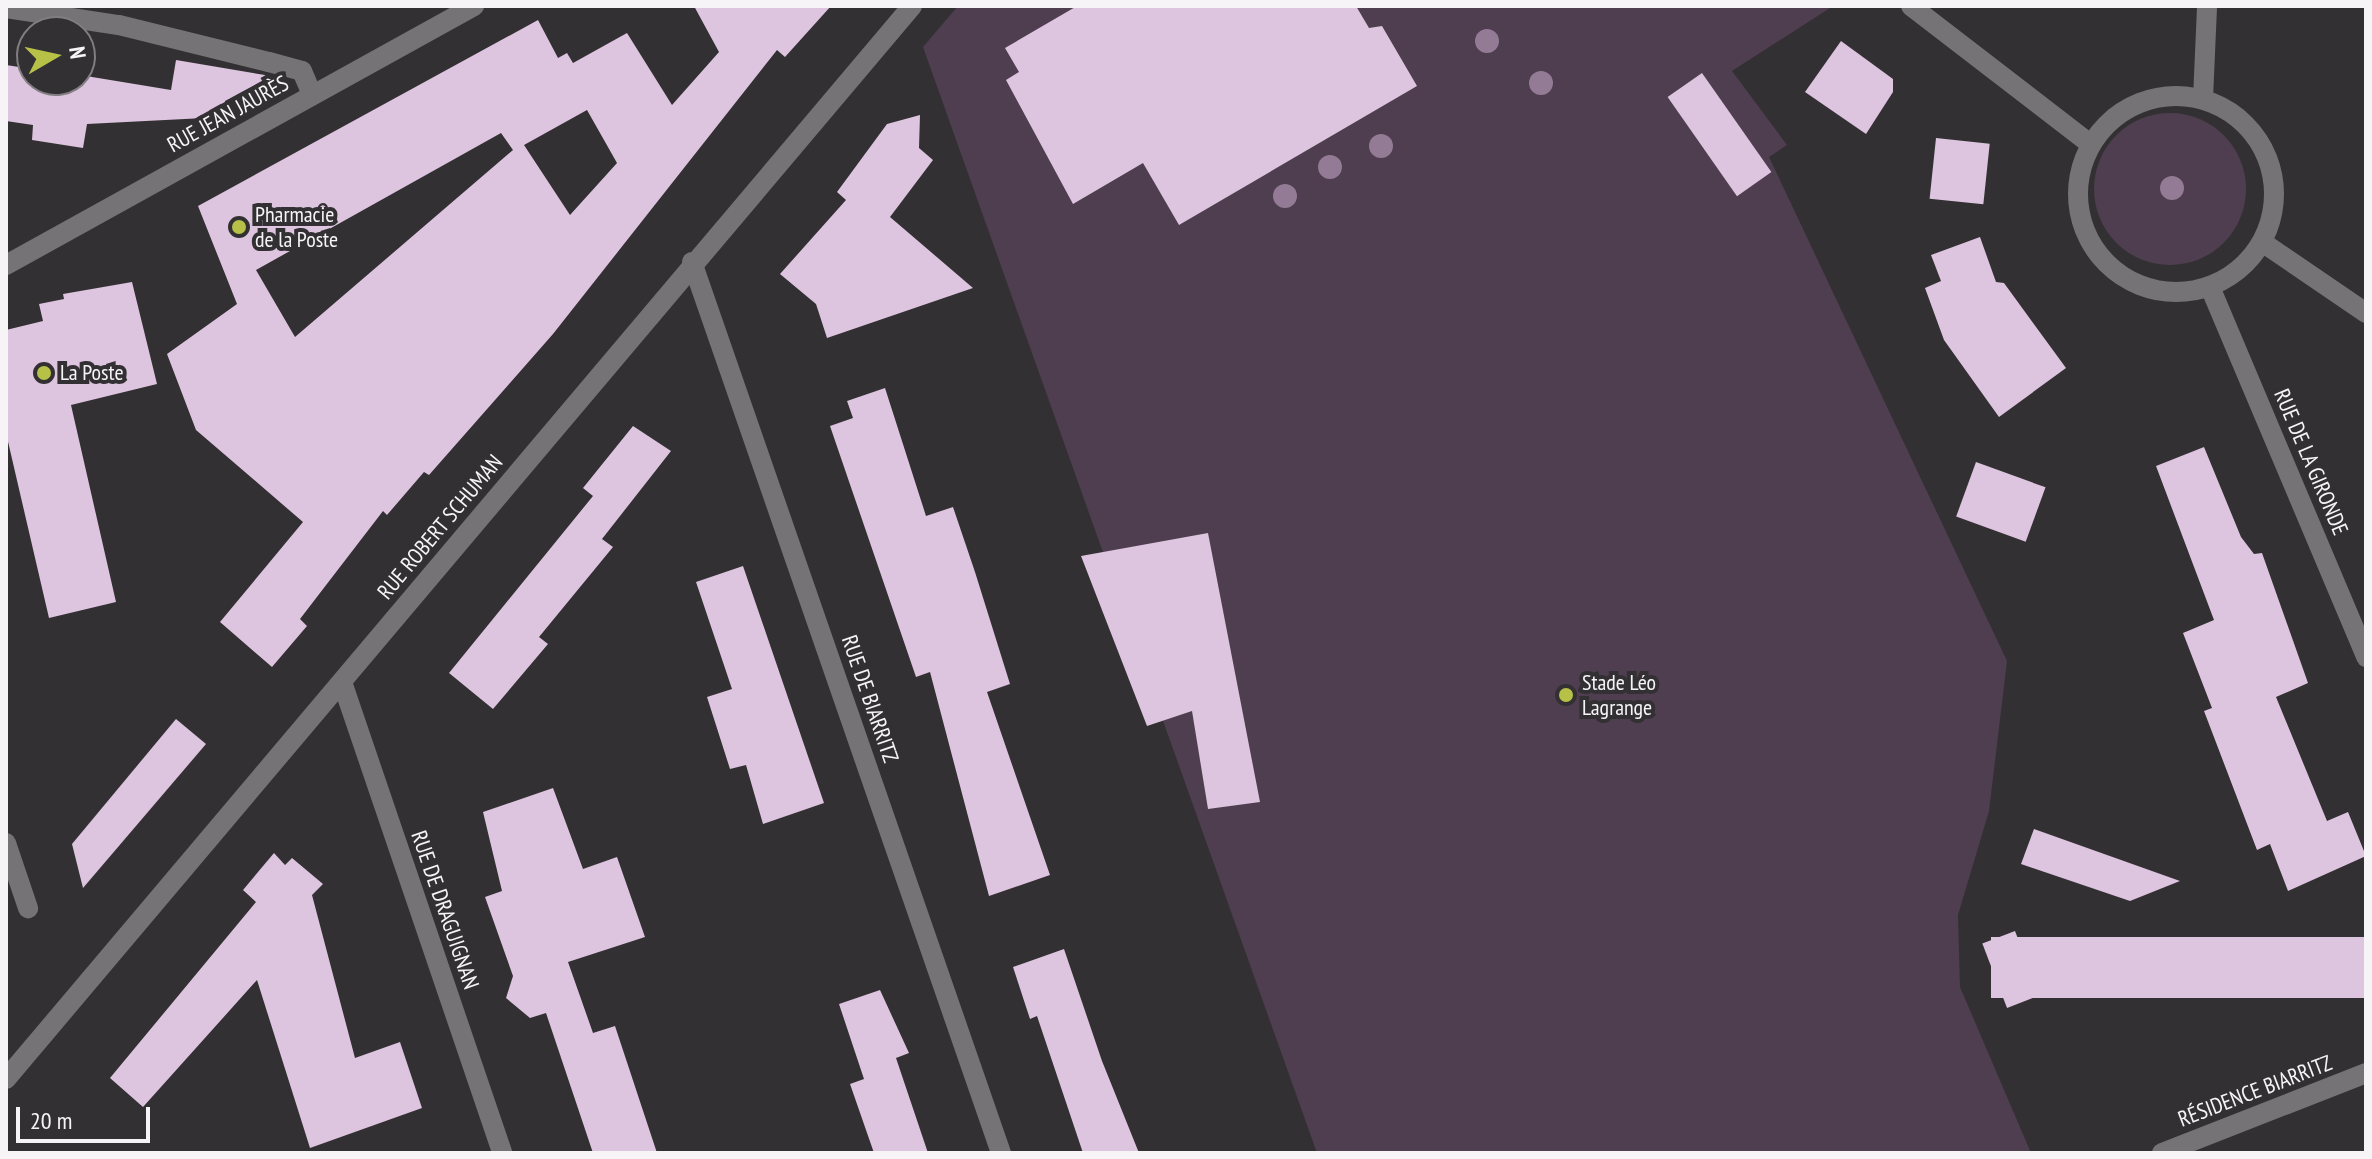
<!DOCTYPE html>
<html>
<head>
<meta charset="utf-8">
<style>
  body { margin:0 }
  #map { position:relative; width:2372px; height:1159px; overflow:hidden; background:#333033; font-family:"PT Sans Narrow",sans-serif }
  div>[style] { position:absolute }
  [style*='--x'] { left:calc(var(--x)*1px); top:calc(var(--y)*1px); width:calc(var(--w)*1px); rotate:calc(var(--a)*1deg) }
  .green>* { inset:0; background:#4e3e50 }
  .round { border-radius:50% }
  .building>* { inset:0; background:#ddc4df; transform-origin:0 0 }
  .minor>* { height:20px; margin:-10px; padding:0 10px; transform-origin:10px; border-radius:10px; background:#757375 }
  .minor>.ring { margin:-10px; padding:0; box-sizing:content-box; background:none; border:20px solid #757375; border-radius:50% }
  .trees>* { width:24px; height:24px; margin:-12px; border-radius:50%; background:#937b95 }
  .dots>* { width:22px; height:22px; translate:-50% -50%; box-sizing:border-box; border:4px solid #333033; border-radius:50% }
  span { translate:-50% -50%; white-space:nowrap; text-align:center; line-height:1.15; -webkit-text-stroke:8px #333033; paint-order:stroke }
  .street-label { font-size:22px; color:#f6f4f6 }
  .poi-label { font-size:22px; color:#f6f4f6 }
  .left { translate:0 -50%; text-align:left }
  .frame { position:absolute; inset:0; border:8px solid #f6f4f6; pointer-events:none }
  .north { position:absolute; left:16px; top:16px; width:80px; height:80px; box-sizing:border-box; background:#333033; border:2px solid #817e81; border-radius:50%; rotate:81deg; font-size:22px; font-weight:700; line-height:32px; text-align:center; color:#f6f4f6 }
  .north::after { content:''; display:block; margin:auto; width:28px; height:36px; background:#b7c148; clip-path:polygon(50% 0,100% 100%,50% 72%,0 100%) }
  .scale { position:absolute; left:16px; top:1107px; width:134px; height:36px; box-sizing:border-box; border:4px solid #f6f4f6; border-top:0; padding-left:10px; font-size:24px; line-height:28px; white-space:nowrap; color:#f6f4f6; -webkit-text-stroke:6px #333033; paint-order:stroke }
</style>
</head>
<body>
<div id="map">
  <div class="green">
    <div style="clip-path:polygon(958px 6px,1833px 6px,1732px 71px,1787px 145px,1769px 157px,2007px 661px,1989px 811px,1958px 915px,1960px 987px,2031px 1153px,1317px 1153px,923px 47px)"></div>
    <div class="round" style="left:2094px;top:113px;width:152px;height:152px"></div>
  </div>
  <div class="building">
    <div style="clip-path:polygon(evenodd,694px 6px,831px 6px,785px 57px,777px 50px,553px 334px,429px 475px,424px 472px,387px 515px,383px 511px,300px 619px,307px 626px,272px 667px,220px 622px,303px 522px,196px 430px,167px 354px,237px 304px,198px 206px,538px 20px,558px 58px,567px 53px,573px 63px,627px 33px,672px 105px,719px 52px,694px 6px,587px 110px,617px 163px,570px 215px,524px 145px,587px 110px,694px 6px,501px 133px,513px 150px,295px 337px,256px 270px,501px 133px)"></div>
    <div style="clip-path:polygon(1077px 6px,1356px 6px,1369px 28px,1382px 26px,1417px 86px,1179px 225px,1143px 163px,1073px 204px,1006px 80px,1019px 72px,1005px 48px)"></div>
    <div style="clip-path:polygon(1841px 41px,1893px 79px,1893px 92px,1866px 134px,1805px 92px)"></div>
    <div style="clip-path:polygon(176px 60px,271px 76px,225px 101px,224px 117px,87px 124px,83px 148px,32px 140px,33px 125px,6px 121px,6px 65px,32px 69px,32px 80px,80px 75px,171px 90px)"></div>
    <div style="left:1702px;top:73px;width:121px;height:42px;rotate:55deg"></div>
    <div style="clip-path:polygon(920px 115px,919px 148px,933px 160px,890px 217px,973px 288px,827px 338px,816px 304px,780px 274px,846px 200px,837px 192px,887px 124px)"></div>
    <div style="left:1936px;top:138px;width:54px;height:61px;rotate:6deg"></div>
    <div style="clip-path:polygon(1980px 237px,1996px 282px,2004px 283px,2066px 368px,1999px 417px,1944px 340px,1925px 288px,1941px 281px,1931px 255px)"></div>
    <div style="clip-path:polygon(132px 282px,157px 384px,71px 405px,116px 602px,49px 618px,6px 433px,6px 330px,43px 321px,39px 304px,64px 299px,63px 294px)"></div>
    <div style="clip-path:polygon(885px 388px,926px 516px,953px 507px,975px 572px,1010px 684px,987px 692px,1050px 875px,989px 896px,930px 672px,916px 677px,830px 426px,853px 418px,847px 401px)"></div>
    <div style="clip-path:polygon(633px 426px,671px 451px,602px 539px,613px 547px,539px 637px,548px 644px,493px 709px,449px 673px,593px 496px,583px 488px)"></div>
    <div style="clip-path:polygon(2204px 447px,2241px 537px,2254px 554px,2262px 553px,2308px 683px,2276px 697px,2327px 821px,2348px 812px,2366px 856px,2288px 891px,2270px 844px,2257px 850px,2204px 711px,2212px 708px,2183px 633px,2214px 620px,2156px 466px)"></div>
    <div style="left:1976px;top:462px;width:74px;height:58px;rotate:20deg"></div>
    <div style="clip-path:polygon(1208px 533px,1260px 802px,1208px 809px,1192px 711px,1147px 726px,1081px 556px)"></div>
    <div style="clip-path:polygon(743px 566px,824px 803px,763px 824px,746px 765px,730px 769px,707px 697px,732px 689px,696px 582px)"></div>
    <div style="clip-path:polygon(176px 719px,206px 744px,83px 888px,72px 844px)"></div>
    <div style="clip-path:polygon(553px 788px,583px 869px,617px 857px,645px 937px,568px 962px,593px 1033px,615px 1026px,657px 1153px,593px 1153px,546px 1013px,530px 1018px,506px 998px,513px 976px,485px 897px,502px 891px,483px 812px)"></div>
    <div style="clip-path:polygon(2034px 829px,2180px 881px,2130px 901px,2021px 864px)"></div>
    <div style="clip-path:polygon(274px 853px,285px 865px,292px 858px,323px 884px,312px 895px,355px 1058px,400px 1042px,422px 1108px,310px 1148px,257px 980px,143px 1107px,110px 1078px,256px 902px,243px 890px)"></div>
    <div style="left:2015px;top:931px;width:69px;height:35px;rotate:69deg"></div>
    <div style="left:2366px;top:937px;width:61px;height:375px;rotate:90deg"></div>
    <div style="clip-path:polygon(1064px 949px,1102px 1061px,1139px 1153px,1083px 1153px,1037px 1016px,1030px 1019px,1013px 967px)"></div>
    <div style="clip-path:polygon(880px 990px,909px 1053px,896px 1058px,928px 1153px,874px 1153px,850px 1084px,864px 1079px,839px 1004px)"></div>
  </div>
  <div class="minor">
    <div style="--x:1911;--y:6;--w:226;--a:37.6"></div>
    <div style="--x:6;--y:8;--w:114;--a:8.6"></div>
    <div style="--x:119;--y:25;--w:154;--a:13.9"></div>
    <div style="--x:269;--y:62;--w:34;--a:15"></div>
    <div style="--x:302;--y:71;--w:26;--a:67"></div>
    <div class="ring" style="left:2078px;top:96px;width:176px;height:176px"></div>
    <div style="--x:2203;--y:99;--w:93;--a:-87.5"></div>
    <div style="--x:2262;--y:242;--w:126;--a:34.3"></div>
    <div style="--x:692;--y:262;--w:943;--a:70.87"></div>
    <div style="--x:6;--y:265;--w:535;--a:-28.96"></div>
    <div style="--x:2210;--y:287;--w:402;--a:67.1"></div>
    <div style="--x:342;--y:682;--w:497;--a:71.2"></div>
    <div style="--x:6;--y:843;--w:69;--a:71.3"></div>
    <div style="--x:6;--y:1079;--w:1404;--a:-49.82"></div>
    <div style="--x:2162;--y:1153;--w:219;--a:-21.4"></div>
  </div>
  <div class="trees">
    <div style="left:1487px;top:41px"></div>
    <div style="left:1541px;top:83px"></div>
    <div style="left:1381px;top:146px"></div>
    <div style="left:1330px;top:167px"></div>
    <div style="left:2172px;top:188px"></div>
    <div style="left:1285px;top:196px"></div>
  </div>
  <div class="dots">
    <div style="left:239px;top:227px;background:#b7c148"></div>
    <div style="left:44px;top:373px;background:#b7c148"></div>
    <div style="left:1566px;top:695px;background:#b7c148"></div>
  </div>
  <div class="street-label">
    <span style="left:228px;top:114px;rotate:-29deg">RUE JEAN JAURÈS</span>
    <span style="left:2311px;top:462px;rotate:67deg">RUE DE LA GIRONDE</span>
    <span style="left:440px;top:527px;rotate:-50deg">RUE ROBERT SCHUMAN</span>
    <span style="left:870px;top:699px;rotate:71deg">RUE DE BIARRITZ</span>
    <span style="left:445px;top:910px;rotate:71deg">RUE DE DRAGUIGNAN</span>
    <span style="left:2255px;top:1091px;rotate:-21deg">RÉSIDENCE BIARRITZ</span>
  </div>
  <div class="poi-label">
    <span class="left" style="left:255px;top:227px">Pharmacie<br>de la Poste</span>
    <span class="left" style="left:60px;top:373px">La Poste</span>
    <span class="left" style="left:1582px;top:695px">Stade Léo<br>Lagrange</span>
  </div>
  <div class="frame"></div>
  <div class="north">N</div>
  <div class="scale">20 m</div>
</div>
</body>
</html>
